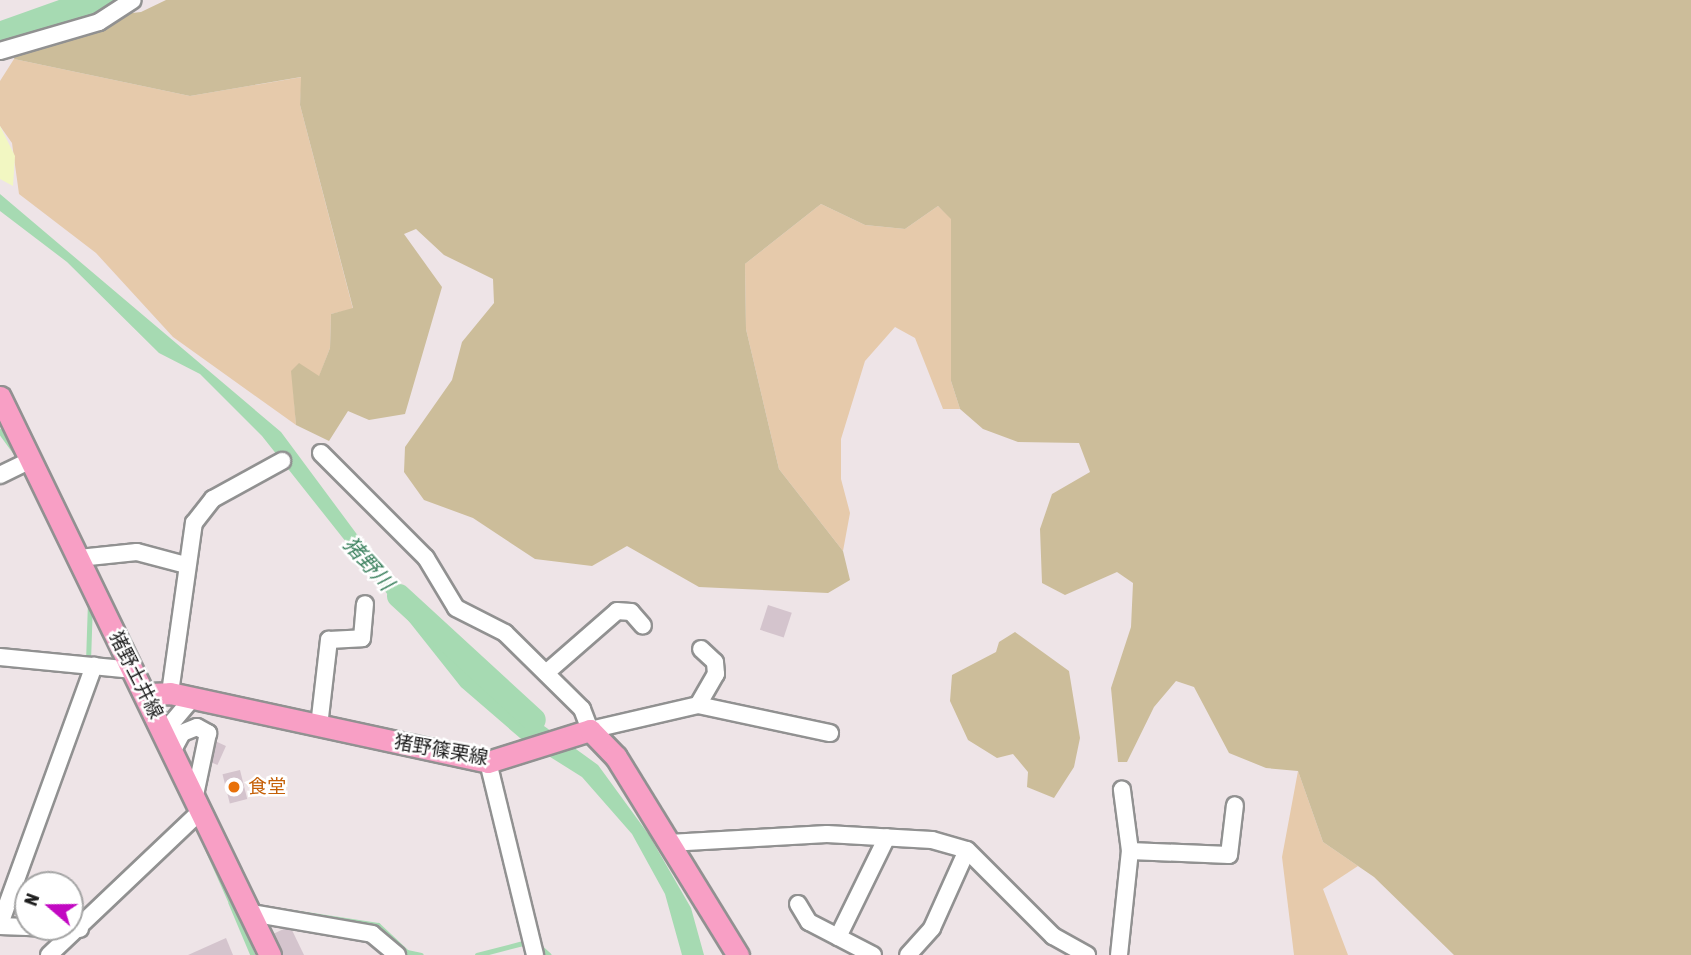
<!DOCTYPE html>
<html>
<head>
<meta charset="utf-8">
<style>
  body { margin:0 }
  #map { position:relative; width:1691px; height:955px; overflow:hidden; background:#eee4e7; font-family:"Asap Condensed","Noto Sans JP",sans-serif }
  div>[style] { position:absolute }
  [style*='--x'] { left:calc(var(--x)*1px); top:calc(var(--y)*1px); width:calc(var(--w)*1px); rotate:calc(var(--a)*1deg) }
  .grass>* { inset:0; background:#e6caab }
  .forest>* { inset:0; background:#ccbd9a }
  .park>* { inset:0; background:#f2f7c2 }
  .water>* { inset:0; background:#a6dab2 }
  .stream>* { height:4.5px; margin:-2.25px; padding:0 2.25px; transform-origin:2.25px; border-radius:2.25px; background:#a6dab2 }
  .river>* { height:24px; margin:-12px; padding:0 12px; transform-origin:12px; border-radius:12px; background:#a6dab2 }
  .building>* { inset:0; background:#d4c4cd; transform-origin:0 0 }
  .roads { filter:drop-shadow(2px 0 #919191) drop-shadow(-2px 0 #919191) drop-shadow(0 2px #919191) drop-shadow(0 -2px #919191) }
  .minor>* { height:16px; margin:-8px; padding:0 8px; transform-origin:8px; border-radius:8px; background:#fff }
  .major>* { height:21px; margin:-10.5px; padding:0 10.5px; transform-origin:10.5px; border-radius:10.5px; background:#f89fc5 }
  .dots>* { width:19px; height:19px; translate:-50% -50%; box-sizing:border-box; border:4px solid #fff; border-radius:50% }
  span { translate:-50% -50%; white-space:nowrap; text-align:center; line-height:1.15; -webkit-text-stroke:5px #fff; paint-order:stroke }
  .street-label { font-size:19px; color:#1d1d1d }
  .food-label { font-size:19px; color:#c56008 }
  .left { translate:0 -50%; text-align:left }
  .water-label { font-size:21px; color:#3f8361; font-style:italic }
  .north { position:absolute; left:14px; top:871px; width:70px; height:70px; box-sizing:border-box; background:#fff; border:2px solid #a5a5a5; border-radius:50%; rotate:290deg; font-size:19px; font-weight:700; line-height:28px; text-align:center; color:#1d1d1d }
  .north::after { content:''; display:block; margin:auto; width:24px; height:32px; background:#c208c2; clip-path:polygon(50% 0,100% 100%,50% 72%,0 100%) }
</style>
</head>
<body>
<div id="map">
  <div class="grass">
    <div style="clip-path:polygon(14px 59px,190px 96px,302px 77px,300px 105px,353px 309px,331px 314px,330px 348px,319px 377px,292px 371px,296px 425px,173px 337px,96px 253px,19px 194px,12px 143px,0 126px,0 81px)"></div>
    <div style="clip-path:polygon(821px 204px,865px 225px,905px 229px,938px 206px,951px 218px,951px 381px,960px 409px,943px 409px,915px 338px,895px 327px,865px 361px,841px 439px,841px 479px,850px 513px,843px 551px,779px 469px,746px 329px,745px 264px)"></div>
    <div style="clip-path:polygon(1298px 771px,1323px 842px,1358px 866px,1323px 889px,1348px 955px,1294px 955px,1282px 857px)"></div>
  </div>
  <div class="forest">
    <div style="clip-path:polygon(166px 0,1691px 0,1691px 955px,1454px 955px,1374px 877px,1323px 842px,1298px 771px,1266px 768px,1229px 753px,1194px 687px,1176px 681px,1154px 707px,1127px 762px,1118px 762px,1111px 688px,1131px 627px,1133px 583px,1117px 572px,1065px 595px,1042px 583px,1040px 529px,1052px 494px,1090px 472px,1079px 443px,1018px 442px,983px 429px,960px 409px,951px 381px,951px 219px,938px 206px,905px 229px,865px 225px,821px 204px,745px 264px,746px 329px,779px 469px,843px 551px,850px 580px,828px 593px,699px 587px,627px 546px,592px 566px,535px 559px,473px 518px,424px 500px,404px 472px,405px 447px,452px 380px,462px 342px,494px 303px,493px 279px,444px 255px,416px 229px,404px 234px,442px 287px,405px 414px,369px 420px,348px 411px,329px 441px,296px 425px,291px 371px,299px 363px,319px 376px,330px 348px,331px 314px,353px 308px,300px 105px,301px 77px,190px 96px,14px 59px,26px 25px,141px 12px)"></div>
    <div style="clip-path:polygon(1015px 632px,1069px 671px,1080px 738px,1074px 767px,1054px 798px,1027px 787px,1028px 772px,1013px 754px,997px 758px,968px 740px,950px 701px,952px 675px,996px 652px,999px 642px)"></div>
  </div>
  <div class="park">
    <div style="clip-path:polygon(0 126px,15px 156px,13px 186px,0 179px)"></div>
  </div>
  <div class="water">
    <div style="clip-path:polygon(59px 0,122px 0,68px 28px,17px 43px,0 40px,0 21px)"></div>
    <div style="clip-path:polygon(0 194px,281px 432px,419px 618px,508px 700px,598px 765px,649px 835px,691px 908px,704px 955px,682px 955px,665px 894px,632px 834px,582px 777px,520px 738px,461px 687px,262px 436px,200px 374px,159px 353px,67px 262px,0 211px)"></div>
  </div>
  <div class="stream">
    <div style="--x:0;--y:431;--w:27;--a:54"></div>
    <div style="--x:88;--y:662;--w:61;--a:-88.1"></div>
    <div style="--x:195;--y:821;--w:89;--a:66"></div>
    <div style="--x:231;--y:902;--w:8;--a:7"></div>
    <div style="--x:3;--y:895;--w:78;--a:-70.6"></div>
    <div style="--x:231;--y:903;--w:56;--a:67.1"></div>
    <div style="--x:254;--y:906;--w:125;--a:8.7"></div>
    <div style="--x:378;--y:925;--w:40;--a:43"></div>
    <div style="--x:407;--y:952;--w:14;--a:12"></div>
    <div style="--x:539;--y:946;--w:13;--a:42"></div>
    <div style="--x:477;--y:955;--w:52;--a:-14.6"></div>
  </div>
  <div class="river">
    <div style="--x:399;--y:596;--w:183;--a:42.6"></div>
  </div>
  <div class="building">
    <div style="left:768px;top:605px;width:25px;height:26px;rotate:18deg"></div>
    <div style="left:215px;top:741px;width:12px;height:21px;rotate:24deg"></div>
    <div style="left:240px;top:770px;width:30px;height:18px;rotate:76deg"></div>
    <div style="clip-path:polygon(290px 926px,304px 955px,283px 955px,273px 934px)"></div>
    <div style="clip-path:polygon(226px 938px,233px 955px,188px 955px)"></div>
  </div>
  <div class="roads">
    <div class="minor">
      <div style="--x:0;--y:51;--w:103;--a:-16.3"></div>
      <div style="--x:99;--y:22;--w:40;--a:-32.9"></div>
      <div style="--x:321;--y:453;--w:148;--a:45"></div>
      <div style="--x:426;--y:558;--w:58;--a:59"></div>
      <div style="--x:456;--y:608;--w:55;--a:27"></div>
      <div style="--x:505;--y:633;--w:108;--a:44.6"></div>
      <div style="--x:582;--y:709;--w:22;--a:69"></div>
      <div style="--x:590;--y:730;--w:111;--a:-13"></div>
      <div style="--x:698;--y:705;--w:135;--a:12"></div>
      <div style="--x:0;--y:475;--w:34;--a:-26"></div>
      <div style="--x:79;--y:558;--w:58;--a:-5.9"></div>
      <div style="--x:137;--y:552;--w:51;--a:14.9"></div>
      <div style="--x:0;--y:657;--w:134;--a:5.6"></div>
      <div style="--x:546;--y:673;--w:94;--a:-41.1"></div>
      <div style="--x:617;--y:611;--w:14;--a:4"></div>
      <div style="--x:631;--y:612;--w:18;--a:49"></div>
      <div style="--x:170;--y:693;--w:172;--a:-82"></div>
      <div style="--x:194;--y:523;--w:31;--a:-52"></div>
      <div style="--x:213;--y:499;--w:79;--a:-28.8"></div>
      <div style="--x:698;--y:705;--w:36;--a:-60"></div>
      <div style="--x:716;--y:674;--w:12;--a:-95"></div>
      <div style="--x:715;--y:662;--w:19;--a:-137"></div>
      <div style="--x:319;--y:726;--w:87;--a:-83.4"></div>
      <div style="--x:329;--y:640;--w:33;--a:-3"></div>
      <div style="--x:362;--y:638;--w:34;--a:-85"></div>
      <div style="--x:164;--y:732;--w:42;--a:-49.8"></div>
      <div style="--x:173;--y:750;--w:19;--a:-62"></div>
      <div style="--x:182;--y:733;--w:16;--a:-22"></div>
      <div style="--x:197;--y:727;--w:13;--a:29"></div>
      <div style="--x:208;--y:733;--w:63;--a:101.8"></div>
      <div style="--x:488;--y:762;--w:199;--a:76.3"></div>
      <div style="--x:669;--y:843;--w:158;--a:-3.3"></div>
      <div style="--x:827;--y:834;--w:105;--a:3.3"></div>
      <div style="--x:932;--y:840;--w:36;--a:16"></div>
      <div style="--x:967;--y:850;--w:122;--a:45"></div>
      <div style="--x:1053;--y:936;--w:39;--a:29"></div>
      <div style="--x:1130;--y:851;--w:99;--a:2.3"></div>
      <div style="--x:1229;--y:855;--w:50;--a:-83.2"></div>
      <div style="--x:798;--y:904;--w:21;--a:59"></div>
      <div style="--x:809;--y:922;--w:72;--a:27.3"></div>
      <div style="--x:251;--y:913;--w:123;--a:9.8"></div>
      <div style="--x:372;--y:934;--w:33;--a:40"></div>
      <div style="--x:0;--y:924;--w:275;--a:-70"></div>
      <div style="--x:0;--y:926;--w:80;--a:2.1"></div>
      <div style="--x:838;--y:937;--w:111;--a:-63.9"></div>
      <div style="--x:49;--y:955;--w:211;--a:-43.5"></div>
      <div style="--x:908;--y:955;--w:36;--a:-48"></div>
      <div style="--x:932;--y:928;--w:85;--a:-65.8"></div>
      <div style="--x:1119;--y:955;--w:105;--a:-84"></div>
      <div style="--x:1130;--y:851;--w:62;--a:-97.5"></div>
    </div>
    <div class="major">
      <div style="--x:0;--y:397;--w:620;--a:64.18"></div>
      <div style="--x:147;--y:694;--w:23;--a:-2"></div>
      <div style="--x:170;--y:693;--w:325;--a:12.2"></div>
      <div style="--x:488;--y:762;--w:107;--a:-17.4"></div>
      <div style="--x:590;--y:730;--w:37;--a:46"></div>
      <div style="--x:616;--y:757;--w:233;--a:58.4"></div>
    </div>
  </div>
  <div class="dots">
    <div style="left:234px;top:787px;background:#e8710a"></div>
  </div>
  <div class="street-label">
    <span style="left:136px;top:675px;rotate:63deg">猪野土井線</span>
    <span style="left:441px;top:750px;rotate:10deg">猪野篠栗線</span>
  </div>
  <div class="food-label">
    <span class="left" style="left:248px;top:787px">食堂</span>
  </div>
  <div class="water-label">
    <span style="left:369px;top:563px;rotate:48deg">猪野川</span>
  </div>
  <div class="north">N</div>
</div>
</body>
</html>
